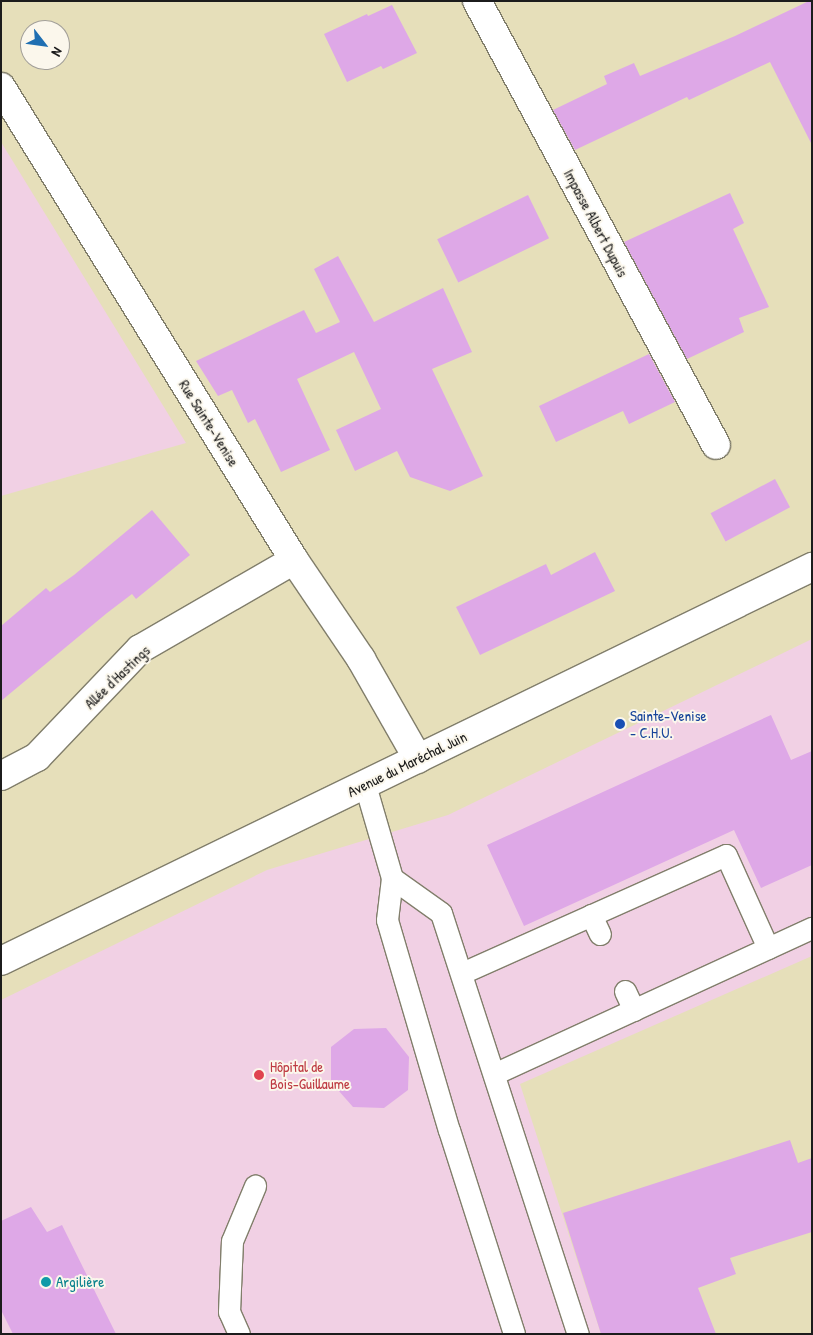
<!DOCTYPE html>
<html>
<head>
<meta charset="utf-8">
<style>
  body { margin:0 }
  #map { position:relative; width:813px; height:1335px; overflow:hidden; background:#e6dfba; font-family:"Patrick Hand",sans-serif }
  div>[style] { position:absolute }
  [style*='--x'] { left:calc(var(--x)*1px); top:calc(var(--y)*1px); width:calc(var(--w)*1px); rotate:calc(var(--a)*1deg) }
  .built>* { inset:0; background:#f1d0e4 }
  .building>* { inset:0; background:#dea8e7; transform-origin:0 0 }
  .roads { filter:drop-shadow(1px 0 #817e6b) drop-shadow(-1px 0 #817e6b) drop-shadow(0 1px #817e6b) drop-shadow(0 -1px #817e6b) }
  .service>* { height:21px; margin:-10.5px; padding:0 10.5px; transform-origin:10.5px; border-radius:10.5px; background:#fff }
  .minor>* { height:28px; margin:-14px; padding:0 14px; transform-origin:14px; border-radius:14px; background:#fff }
  .tertiary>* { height:28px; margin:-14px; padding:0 14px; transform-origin:14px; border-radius:14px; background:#fff }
  .dots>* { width:14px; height:14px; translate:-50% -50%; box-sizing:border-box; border:2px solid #fbf7ec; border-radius:50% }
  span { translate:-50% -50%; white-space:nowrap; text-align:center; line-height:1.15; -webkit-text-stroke:4px #fbf7ec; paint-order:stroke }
  .street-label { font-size:15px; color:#1c1c1c }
  .transit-label { font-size:15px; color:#164399 }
  .left { translate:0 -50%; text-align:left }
  .health-label { font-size:15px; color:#be3a42 }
  .culture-label { font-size:15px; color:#0d838f }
  .frame { position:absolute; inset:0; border:2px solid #1c1c1c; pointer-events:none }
  .north { position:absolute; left:20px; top:20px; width:50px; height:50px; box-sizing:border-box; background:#fbf7ec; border:1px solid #a29f99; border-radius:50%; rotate:120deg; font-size:14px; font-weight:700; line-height:20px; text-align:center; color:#1c1c1c }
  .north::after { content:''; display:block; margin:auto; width:18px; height:22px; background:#1f6fb2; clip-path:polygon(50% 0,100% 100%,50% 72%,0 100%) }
</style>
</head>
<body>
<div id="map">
  <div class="built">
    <div style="clip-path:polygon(1px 142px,186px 443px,1px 496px)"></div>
    <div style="clip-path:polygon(812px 639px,812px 956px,520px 1084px,601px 1334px,1px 1334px,1px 1000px,267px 870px,448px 815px)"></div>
  </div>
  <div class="building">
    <div style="clip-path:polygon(809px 1px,812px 1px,812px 145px,770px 62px,689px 100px,687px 97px,575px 150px,553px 110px,607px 84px,604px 76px,634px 63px,640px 76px,735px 36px)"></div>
    <div style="clip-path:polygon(392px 5px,417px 53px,383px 69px,381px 66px,347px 82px,324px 34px,367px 14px,368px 16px)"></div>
    <div style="clip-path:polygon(730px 193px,744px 223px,733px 229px,769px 307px,739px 318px,744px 332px,687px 359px,624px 242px)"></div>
    <div style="left:528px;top:195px;width:48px;height:101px;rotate:64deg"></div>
    <div style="clip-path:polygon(338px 256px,374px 322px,443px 288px,472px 352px,432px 369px,483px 476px,450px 491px,410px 477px,397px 451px,355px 471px,336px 430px,381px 409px,354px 352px,297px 379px,330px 450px,281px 472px,255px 419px,248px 423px,232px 390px,218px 396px,196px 361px,304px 310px,316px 333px,340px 322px,314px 269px)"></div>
    <div style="clip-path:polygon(649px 354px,675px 402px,629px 424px,623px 411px,556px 442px,539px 406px)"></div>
    <div style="left:775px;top:479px;width:32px;height:73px;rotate:62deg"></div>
    <div style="clip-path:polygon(152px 510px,190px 555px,136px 599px,132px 594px,107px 613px,1px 701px,1px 626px,46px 588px,50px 592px,74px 575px)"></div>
    <div style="clip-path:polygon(595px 552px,615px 591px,480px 655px,456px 607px,546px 564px,551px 575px)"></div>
    <div style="clip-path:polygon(771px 715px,791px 760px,812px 751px,812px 865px,761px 888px,734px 830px,524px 926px,487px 845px)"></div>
    <div style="clip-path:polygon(386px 1028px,409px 1057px,408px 1090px,384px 1108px,353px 1107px,331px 1082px,331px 1047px,354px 1029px)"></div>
    <div style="clip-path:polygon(790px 1140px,798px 1163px,812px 1158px,812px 1232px,730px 1258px,736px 1274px,698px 1288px,716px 1334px,601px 1334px,563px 1213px)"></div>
    <div style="clip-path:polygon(31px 1207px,47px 1232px,62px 1225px,116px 1334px,13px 1334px,1px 1310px,1px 1221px)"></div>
  </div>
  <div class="roads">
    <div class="service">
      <div style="--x:365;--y:785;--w:97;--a:73.8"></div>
      <div style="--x:392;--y:878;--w:42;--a:96.8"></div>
      <div style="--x:387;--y:920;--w:219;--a:73.6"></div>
      <div style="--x:449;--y:1130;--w:214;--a:72.3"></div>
      <div style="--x:392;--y:878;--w:60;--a:35.5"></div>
      <div style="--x:441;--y:913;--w:443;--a:72"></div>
      <div style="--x:591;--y:915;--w:21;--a:65"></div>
      <div style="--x:462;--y:973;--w:289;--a:-24.1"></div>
      <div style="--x:726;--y:855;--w:102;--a:65.7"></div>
      <div style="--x:625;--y:991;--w:21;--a:65"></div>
      <div style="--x:494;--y:1074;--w:350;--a:-24.7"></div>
      <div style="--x:239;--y:1334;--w:24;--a:-114"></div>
      <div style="--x:229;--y:1312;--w:71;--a:-87.6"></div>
      <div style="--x:232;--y:1241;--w:60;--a:-67.3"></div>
    </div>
    <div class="minor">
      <div style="--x:477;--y:1;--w:504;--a:61.71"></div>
      <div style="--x:1;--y:87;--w:556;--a:58.22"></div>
      <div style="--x:294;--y:560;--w:120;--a:55.9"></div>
      <div style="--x:361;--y:659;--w:115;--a:60.3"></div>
      <div style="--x:1;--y:776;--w:41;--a:-27.8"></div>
      <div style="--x:37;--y:757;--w:149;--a:-46.4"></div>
      <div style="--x:140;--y:649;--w:178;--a:-30"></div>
    </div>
    <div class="tertiary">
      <div style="--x:1;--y:961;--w:902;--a:-25.91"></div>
    </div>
  </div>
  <div class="dots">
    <div style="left:620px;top:724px;background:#1a4fb4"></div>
    <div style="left:259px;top:1075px;background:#e0444e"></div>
    <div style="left:46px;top:1282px;background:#0f9aa8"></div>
  </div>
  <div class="street-label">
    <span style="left:596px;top:223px;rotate:62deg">Impasse Albert Dupuis</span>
    <span style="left:209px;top:423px;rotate:58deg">Rue Sainte-Venise</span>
    <span style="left:117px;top:677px;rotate:-44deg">Allée d'Hastings</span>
    <span style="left:407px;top:764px;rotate:-26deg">Avenue du Maréchal Juin</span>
  </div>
  <div class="transit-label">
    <span class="left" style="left:630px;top:724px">Sainte-Venise<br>- C.H.U.</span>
  </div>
  <div class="health-label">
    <span class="left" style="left:270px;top:1075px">Hôpital de<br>Bois-Guillaume</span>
  </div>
  <div class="culture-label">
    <span class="left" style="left:56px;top:1282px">Argilière</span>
  </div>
  <div class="frame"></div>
  <div class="north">N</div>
</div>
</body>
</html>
